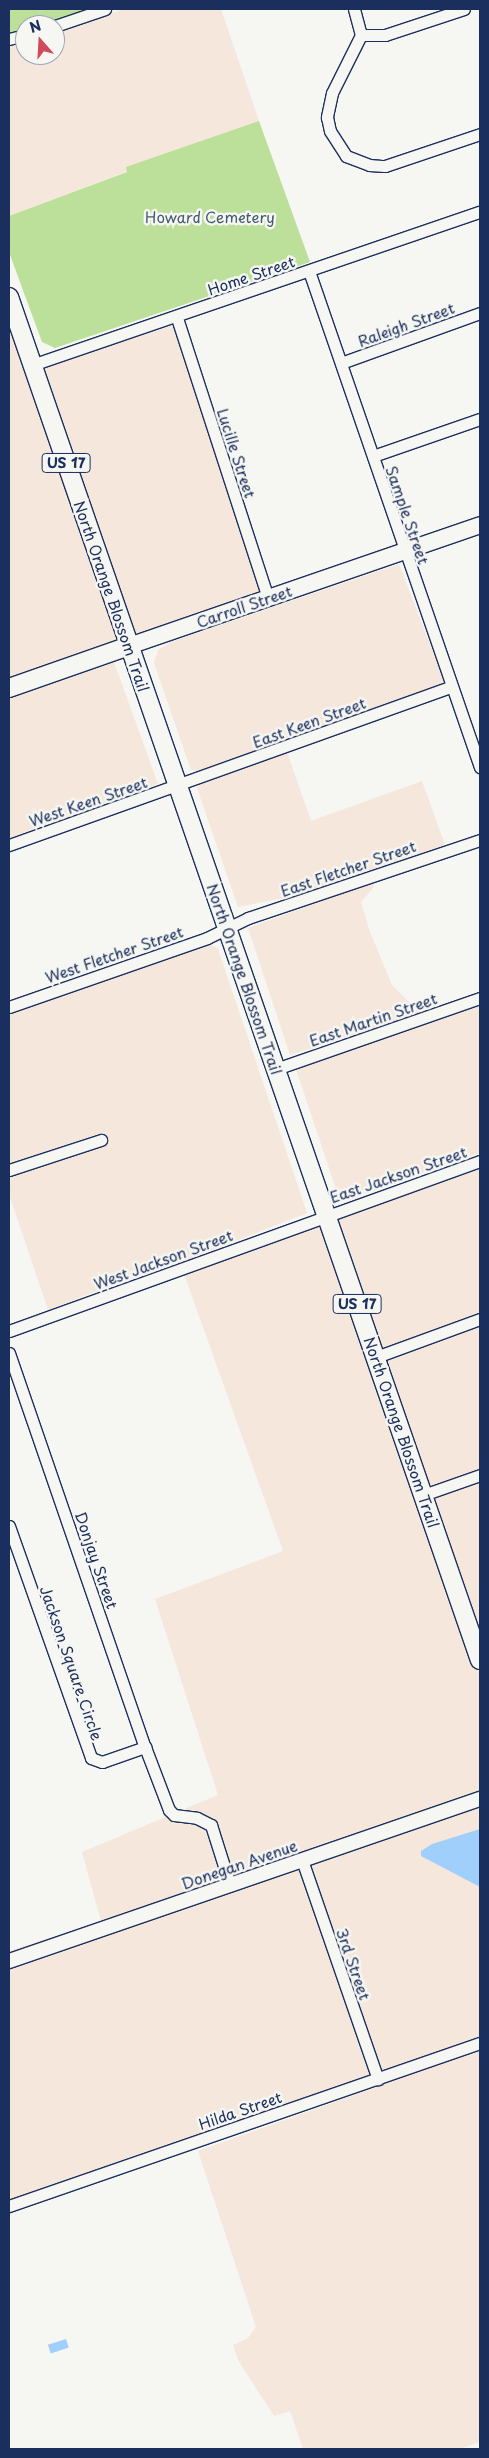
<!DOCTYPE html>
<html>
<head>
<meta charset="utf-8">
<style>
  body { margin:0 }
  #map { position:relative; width:489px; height:2458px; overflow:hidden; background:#f6f6f2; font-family:"Playpen Sans",sans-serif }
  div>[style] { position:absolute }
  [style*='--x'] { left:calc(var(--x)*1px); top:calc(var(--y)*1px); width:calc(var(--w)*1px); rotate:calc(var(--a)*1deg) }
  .built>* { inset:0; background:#f5e7db; transform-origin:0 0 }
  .green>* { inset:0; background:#bcdf99 }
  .water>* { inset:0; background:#a0cffc; transform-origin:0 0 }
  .roads { filter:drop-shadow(1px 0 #1b2f5e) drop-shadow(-1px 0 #1b2f5e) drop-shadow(0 1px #1b2f5e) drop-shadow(0 -1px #1b2f5e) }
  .minor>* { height:11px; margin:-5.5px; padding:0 5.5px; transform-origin:5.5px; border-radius:5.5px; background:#f6f6f2 }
  .tertiary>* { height:14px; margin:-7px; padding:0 7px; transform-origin:7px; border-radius:7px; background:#f6f6f2 }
  .secondary>* { height:16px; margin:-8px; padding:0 8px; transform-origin:8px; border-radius:8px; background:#f6f6f2 }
  .primary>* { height:18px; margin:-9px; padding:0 9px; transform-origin:9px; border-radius:9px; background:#f6f6f2 }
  span { translate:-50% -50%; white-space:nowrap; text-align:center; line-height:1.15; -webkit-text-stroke:5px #f6f6f2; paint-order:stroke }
  .shield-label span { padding:1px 4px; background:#f6f6f2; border:1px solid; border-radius:4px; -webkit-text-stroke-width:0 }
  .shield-label { font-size:14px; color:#1b2f5e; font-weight:700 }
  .park-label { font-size:15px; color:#435b6d }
  .street-label { font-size:15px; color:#1b2f5e }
  .frame { position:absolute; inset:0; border:10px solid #1b2f5e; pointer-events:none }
  .north { position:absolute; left:15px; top:15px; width:50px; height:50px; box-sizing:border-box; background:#f6f6f2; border:1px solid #9ea6b7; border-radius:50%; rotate:341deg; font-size:14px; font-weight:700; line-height:20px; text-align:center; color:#1b2f5e }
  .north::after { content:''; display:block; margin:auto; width:18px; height:22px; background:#d1495b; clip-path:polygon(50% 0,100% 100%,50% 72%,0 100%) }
</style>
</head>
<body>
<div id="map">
  <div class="built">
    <div style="clip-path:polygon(124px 9px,221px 9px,259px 121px,127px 167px,128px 171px,9px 216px,9px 45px,25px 41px,25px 55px,55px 55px,55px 32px)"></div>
    <div style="clip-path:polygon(9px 313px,122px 642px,9px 682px)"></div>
    <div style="left:174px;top:325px;width:283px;height:142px;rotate:72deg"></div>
    <div style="clip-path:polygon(399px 564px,445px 683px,198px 771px,191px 770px,154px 663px,158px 650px,171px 642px)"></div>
    <div style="clip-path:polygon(114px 662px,158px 784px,9px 838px,9px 697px)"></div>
    <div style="clip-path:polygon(287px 752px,311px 821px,422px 781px,445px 845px,294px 896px,238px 907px,197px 788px,202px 782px)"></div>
    <div style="clip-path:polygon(373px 882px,374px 887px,361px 902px,370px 932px,392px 985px,420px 1013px,290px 1055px,248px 928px)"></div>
    <div style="clip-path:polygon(208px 943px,218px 949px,307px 1213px,180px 1263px,178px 1260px,48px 1310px,9px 1194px,9px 1176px,107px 1144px,104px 1133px,9px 1164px,9px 1013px)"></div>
    <div style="clip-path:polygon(480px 1005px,480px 1153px,340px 1201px,296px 1069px)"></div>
    <div style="clip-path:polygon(480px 1167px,480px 1313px,379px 1350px,333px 1219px)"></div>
    <div style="clip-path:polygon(324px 1222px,480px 1675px,480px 1793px,233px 1878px,213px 1821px,196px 1812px,193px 1822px,206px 1829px,223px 1881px,9px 1955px,9px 1951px,101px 1921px,82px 1852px,218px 1795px,155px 1599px,283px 1551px,184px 1274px)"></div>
    <div style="clip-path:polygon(480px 1325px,480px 1469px,426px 1487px,382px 1361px)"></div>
    <div style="clip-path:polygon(480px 1481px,480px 1644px,430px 1498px)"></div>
    <div style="clip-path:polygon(480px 1805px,480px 2037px,381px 2072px,309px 1864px)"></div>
    <div style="clip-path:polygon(299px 1867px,371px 2075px,9px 2200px,9px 1967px)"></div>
    <div style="clip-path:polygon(480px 2050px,480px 2442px,460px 2449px,303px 2449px,290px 2411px,274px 2416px,238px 2360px,233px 2345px,248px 2338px,256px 2327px,198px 2151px)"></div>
  </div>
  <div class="green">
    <div style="clip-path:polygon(9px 9px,87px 9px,40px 25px,25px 25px,25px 29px,9px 33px)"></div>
    <div style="clip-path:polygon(259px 121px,310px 262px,55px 348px,42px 342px,9px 252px,9px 216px,127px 172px,126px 167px)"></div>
  </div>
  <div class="water">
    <div style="clip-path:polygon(480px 1829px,480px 1887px,421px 1856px,421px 1851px,432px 1844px)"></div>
    <div style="left:66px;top:2339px;width:9px;height:19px;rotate:72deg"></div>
  </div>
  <div class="roads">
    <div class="minor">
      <div style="--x:354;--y:9;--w:27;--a:75"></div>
      <div style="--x:361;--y:35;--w:65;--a:116.6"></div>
      <div style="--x:332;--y:93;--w:25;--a:102"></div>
      <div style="--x:327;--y:117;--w:14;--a:78"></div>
      <div style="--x:330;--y:131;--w:30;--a:57"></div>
      <div style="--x:346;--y:156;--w:25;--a:21"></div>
      <div style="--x:369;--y:165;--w:16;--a:4"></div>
      <div style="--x:385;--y:166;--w:100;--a:-18.6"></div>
      <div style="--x:55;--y:26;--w:53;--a:-18.8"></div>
      <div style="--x:361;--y:35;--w:24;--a:0"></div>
      <div style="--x:385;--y:35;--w:83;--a:-18.2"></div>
      <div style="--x:9;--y:39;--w:16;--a:-14"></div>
      <div style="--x:309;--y:271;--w:525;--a:70.98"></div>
      <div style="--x:177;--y:318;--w:294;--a:72"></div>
      <div style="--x:341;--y:363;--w:148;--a:-19.8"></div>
      <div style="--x:32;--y:365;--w:473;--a:-18.9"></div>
      <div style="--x:373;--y:456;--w:113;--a:-19.1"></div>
      <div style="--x:9;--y:845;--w:469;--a:-19.7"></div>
      <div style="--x:9;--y:1007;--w:210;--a:-19.2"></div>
      <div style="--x:207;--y:938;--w:46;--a:-26"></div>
      <div style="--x:248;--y:918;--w:245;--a:-18.6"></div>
      <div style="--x:276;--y:1069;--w:216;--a:-19.2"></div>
      <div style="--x:9;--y:1170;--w:97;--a:-18.1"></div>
      <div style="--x:9;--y:1331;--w:501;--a:-19.85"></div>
      <div style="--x:9;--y:1353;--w:417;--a:71"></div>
      <div style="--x:376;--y:1357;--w:111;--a:-20.1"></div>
      <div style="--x:423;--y:1495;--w:60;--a:-19.3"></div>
      <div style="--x:9;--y:1526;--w:246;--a:70.5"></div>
      <div style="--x:91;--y:1758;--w:12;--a:20"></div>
      <div style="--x:102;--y:1762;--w:46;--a:-19.2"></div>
      <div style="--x:145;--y:1747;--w:67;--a:69.1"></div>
      <div style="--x:169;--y:1810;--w:7;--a:45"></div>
      <div style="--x:174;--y:1815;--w:23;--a:7"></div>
      <div style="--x:197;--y:1818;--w:16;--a:27"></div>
      <div style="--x:211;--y:1825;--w:63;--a:72.4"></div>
      <div style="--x:302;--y:1860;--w:232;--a:70.9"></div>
      <div style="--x:9;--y:2206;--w:498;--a:-19.1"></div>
    </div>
    <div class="tertiary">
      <div style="--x:9;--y:1961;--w:498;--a:-19"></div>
    </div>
    <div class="secondary">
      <div style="--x:129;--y:646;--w:371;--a:-19"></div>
    </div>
    <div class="primary">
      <div style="--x:9;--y:297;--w:1442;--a:70.94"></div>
      <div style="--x:9;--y:688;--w:127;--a:-19.3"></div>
    </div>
  </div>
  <div class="shield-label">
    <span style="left:66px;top:463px">US 17</span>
    <span style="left:357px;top:1304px">US 17</span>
  </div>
  <div class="park-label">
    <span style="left:210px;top:217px">Howard Cemetery</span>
  </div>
  <div class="street-label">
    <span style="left:251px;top:275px;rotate:-19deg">Home Street</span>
    <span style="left:406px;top:324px;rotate:-20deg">Raleigh Street</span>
    <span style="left:237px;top:453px;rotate:72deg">Lucille Street</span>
    <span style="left:408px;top:515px;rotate:71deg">Sample Street</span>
    <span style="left:112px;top:596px;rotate:71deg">North Orange Blossom Trail</span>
    <span style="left:244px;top:606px;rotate:-19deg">Carroll Street</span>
    <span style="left:309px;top:722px;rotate:-20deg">East Keen Street</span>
    <span style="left:88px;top:801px;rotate:-19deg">West Keen Street</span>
    <span style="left:348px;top:868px;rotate:-19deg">East Fletcher Street</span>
    <span style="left:114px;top:954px;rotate:-19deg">West Fletcher Street</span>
    <span style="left:245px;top:979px;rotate:71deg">North Orange Blossom Trail</span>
    <span style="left:373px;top:1019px;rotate:-19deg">East Martin Street</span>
    <span style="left:398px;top:1174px;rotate:-19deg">East Jackson Street</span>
    <span style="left:163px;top:1259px;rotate:-20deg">West Jackson Street</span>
    <span style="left:402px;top:1432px;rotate:71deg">North Orange Blossom Trail</span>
    <span style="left:97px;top:1560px;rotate:71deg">Donjay Street</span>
    <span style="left:72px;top:1663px;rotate:71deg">Jackson Square Circle</span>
    <span style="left:239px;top:1864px;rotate:-19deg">Donegan Avenue</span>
    <span style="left:354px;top:1964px;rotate:71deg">3rd Street</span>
    <span style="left:240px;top:2110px;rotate:-19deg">Hilda Street</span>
  </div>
  <div class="frame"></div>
  <div class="north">N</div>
</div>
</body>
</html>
